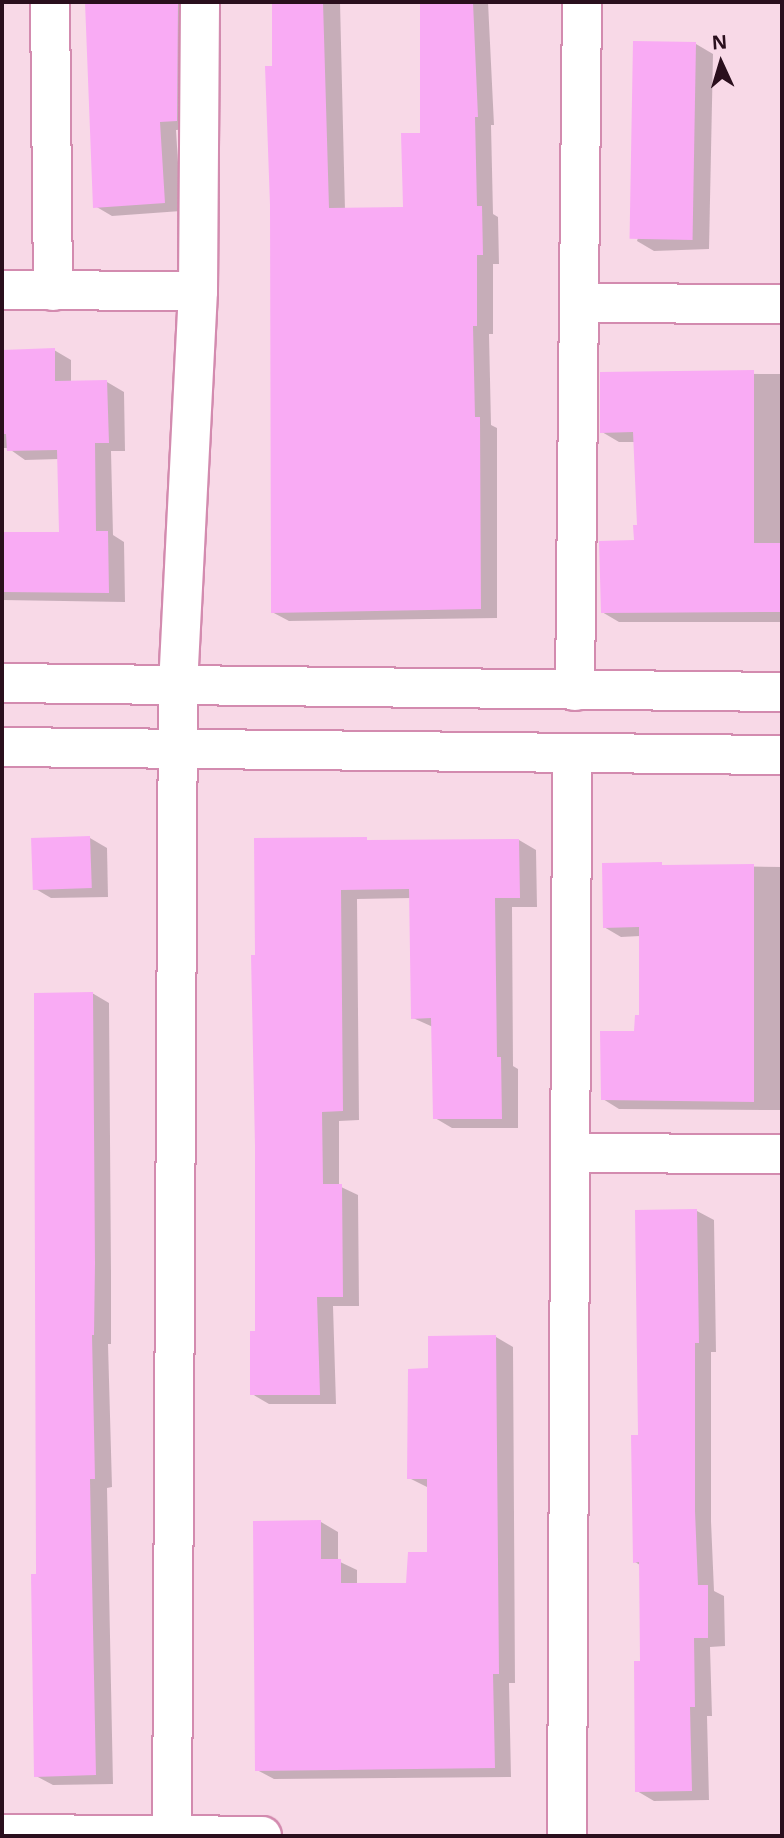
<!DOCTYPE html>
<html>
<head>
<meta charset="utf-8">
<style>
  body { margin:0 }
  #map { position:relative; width:784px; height:1838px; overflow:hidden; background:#f8d9e7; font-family:"Noto Sans",sans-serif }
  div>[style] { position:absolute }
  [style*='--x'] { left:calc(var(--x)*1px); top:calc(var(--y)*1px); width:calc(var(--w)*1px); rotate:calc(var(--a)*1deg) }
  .shadow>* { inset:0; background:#0003 }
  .building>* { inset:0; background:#f9abf4; transform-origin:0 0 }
  .roads { filter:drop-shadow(2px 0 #d38baf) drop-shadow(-2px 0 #d38baf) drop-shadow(0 2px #d38baf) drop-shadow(0 -2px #d38baf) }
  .minor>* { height:38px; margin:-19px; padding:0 19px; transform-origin:19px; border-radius:19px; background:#fff }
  span { translate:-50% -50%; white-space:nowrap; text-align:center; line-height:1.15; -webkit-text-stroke:6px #f8d9e7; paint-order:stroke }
  .frame { position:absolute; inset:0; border:4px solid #2a0f1d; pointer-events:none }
  .north { position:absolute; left:686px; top:28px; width:70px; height:70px; -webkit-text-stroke:5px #f8d9e7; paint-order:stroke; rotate:356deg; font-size:19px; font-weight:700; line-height:28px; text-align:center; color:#2a0f1d }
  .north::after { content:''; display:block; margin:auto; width:24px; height:32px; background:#2a0f1d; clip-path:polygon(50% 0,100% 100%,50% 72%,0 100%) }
</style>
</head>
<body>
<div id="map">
  <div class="shadow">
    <div style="clip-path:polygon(87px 2px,193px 2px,193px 129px,176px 130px,181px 211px,112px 216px,95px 206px)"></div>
    <div style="clip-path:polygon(274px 2px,340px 2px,345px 210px,405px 209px,422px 134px,420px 2px,488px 2px,494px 125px,491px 125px,493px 214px,498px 217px,499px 264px,493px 264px,493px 334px,489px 334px,491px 425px,497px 428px,497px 618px,289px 621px,272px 612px)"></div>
    <div style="clip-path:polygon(696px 44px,713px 54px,709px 249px,654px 251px,637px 241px)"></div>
    <div style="clip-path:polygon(54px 350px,71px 360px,71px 383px,107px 382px,124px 392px,125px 451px,111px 451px,113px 535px,124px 542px,125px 602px,2px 600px,2px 533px,61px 533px,59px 459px,25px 460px,8px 448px,2px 448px,2px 352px)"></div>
    <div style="clip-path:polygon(602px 373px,782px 374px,782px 622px,619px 622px,602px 612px,636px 542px,638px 527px,635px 442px,619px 442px,602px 432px)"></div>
    <div style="clip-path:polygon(90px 838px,107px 848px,108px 897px,51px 898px,34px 888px)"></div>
    <div style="clip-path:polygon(255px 840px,519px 840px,536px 850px,537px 907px,512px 907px,513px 1066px,518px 1069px,518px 1128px,452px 1128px,435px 1118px,433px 1027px,413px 1018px,411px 898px,357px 899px,359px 1120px,339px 1121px,339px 1186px,358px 1195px,359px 1306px,333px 1306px,336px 1404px,269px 1404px,252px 1394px,256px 1333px)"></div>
    <div style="clip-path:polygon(604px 864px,782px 867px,782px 1110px,619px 1109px,603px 1099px,641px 1017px,640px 936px,621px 937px,604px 927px)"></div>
    <div style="clip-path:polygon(92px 993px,109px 1003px,111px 1273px,111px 1344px,108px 1344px,112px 1487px,107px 1488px,113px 1784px,53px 1785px,36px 1776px,38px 1576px)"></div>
    <div style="clip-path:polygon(697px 1211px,714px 1220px,716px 1352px,711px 1352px,711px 1521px,714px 1591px,724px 1596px,725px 1646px,710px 1647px,712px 1716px,707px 1716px,709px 1800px,654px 1801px,637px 1791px,641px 1662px,640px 1565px,635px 1562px,640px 1436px)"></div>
    <div style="clip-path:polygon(496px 1337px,513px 1347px,515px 1683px,509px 1683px,511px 1777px,274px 1779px,257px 1770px,321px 1522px,338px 1532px,338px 1561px,357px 1570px,357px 1585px,408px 1585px,429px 1554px,429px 1488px,409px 1478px,429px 1370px)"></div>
  </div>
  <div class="building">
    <div style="clip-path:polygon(85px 2px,178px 2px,177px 121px,160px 122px,165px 203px,93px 208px)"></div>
    <div style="clip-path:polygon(272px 2px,323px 2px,329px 208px,403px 207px,401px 133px,420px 133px,420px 2px,473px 2px,478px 117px,475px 117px,477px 206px,482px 206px,483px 255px,477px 255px,477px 326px,473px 326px,475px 417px,480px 417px,481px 609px,271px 613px,270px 205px,265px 66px,272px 66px)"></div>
    <div style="left:696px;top:42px;width:198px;height:63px;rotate:91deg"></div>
    <div style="clip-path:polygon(55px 348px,55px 381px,107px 380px,109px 443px,95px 443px,96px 531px,108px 531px,109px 593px,2px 592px,2px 532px,59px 532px,57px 450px,7px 451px,6px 434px,2px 434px,2px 350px)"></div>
    <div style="clip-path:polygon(754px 370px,754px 543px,782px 543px,782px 612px,601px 613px,599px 541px,634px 540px,633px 525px,637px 525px,633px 432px,600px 433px,600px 372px)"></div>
    <div style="left:90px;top:836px;width:52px;height:59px;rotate:88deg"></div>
    <div style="clip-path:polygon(367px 837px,367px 840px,519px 839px,520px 898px,495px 898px,497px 1057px,501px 1057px,502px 1119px,433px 1119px,431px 1018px,411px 1019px,409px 889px,341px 890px,343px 1111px,322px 1112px,323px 1184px,342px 1184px,343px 1297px,317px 1297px,320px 1395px,250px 1395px,250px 1331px,255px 1331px,255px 1146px,251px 955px,255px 955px,254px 838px)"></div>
    <div style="clip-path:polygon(662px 862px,662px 865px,754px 864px,754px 1102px,601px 1100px,600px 1031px,634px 1031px,635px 1015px,639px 1015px,639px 927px,603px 928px,602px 863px)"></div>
    <div style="clip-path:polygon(93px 992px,95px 1263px,94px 1335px,92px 1335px,95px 1479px,90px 1479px,96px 1775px,34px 1777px,31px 1574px,36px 1574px,34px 993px)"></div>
    <div style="clip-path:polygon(697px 1209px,699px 1343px,695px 1343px,695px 1511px,698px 1585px,708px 1585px,708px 1638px,694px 1638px,695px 1707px,690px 1707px,692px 1791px,635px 1792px,634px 1661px,640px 1661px,639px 1562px,633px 1563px,631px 1435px,638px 1435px,635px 1210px)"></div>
    <div style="clip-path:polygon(496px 1335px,499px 1674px,493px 1674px,495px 1768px,255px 1771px,253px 1521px,321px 1520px,321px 1559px,341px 1559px,341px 1583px,406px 1583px,408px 1552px,427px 1552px,427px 1479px,407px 1479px,408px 1369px,428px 1368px,428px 1336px)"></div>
  </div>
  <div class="roads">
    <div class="minor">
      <div style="--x:50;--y:2;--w:289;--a:89.4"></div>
      <div style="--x:2;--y:290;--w:196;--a:0.3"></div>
      <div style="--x:580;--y:303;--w:202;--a:0.3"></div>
      <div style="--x:2;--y:683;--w:780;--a:0.66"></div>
      <div style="--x:575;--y:691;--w:689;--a:-89.42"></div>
      <div style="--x:2;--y:747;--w:780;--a:0.59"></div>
      <div style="--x:572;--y:1153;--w:210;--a:0.3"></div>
      <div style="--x:2;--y:1834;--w:260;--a:0.4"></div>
      <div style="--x:172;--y:1836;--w:1150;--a:-89.7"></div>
      <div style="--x:178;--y:686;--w:396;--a:-87.1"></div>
      <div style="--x:198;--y:291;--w:289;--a:-89.6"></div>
      <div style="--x:567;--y:1836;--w:1081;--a:-89.73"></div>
    </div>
  </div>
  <div class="frame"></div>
  <div class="north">N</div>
</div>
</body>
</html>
